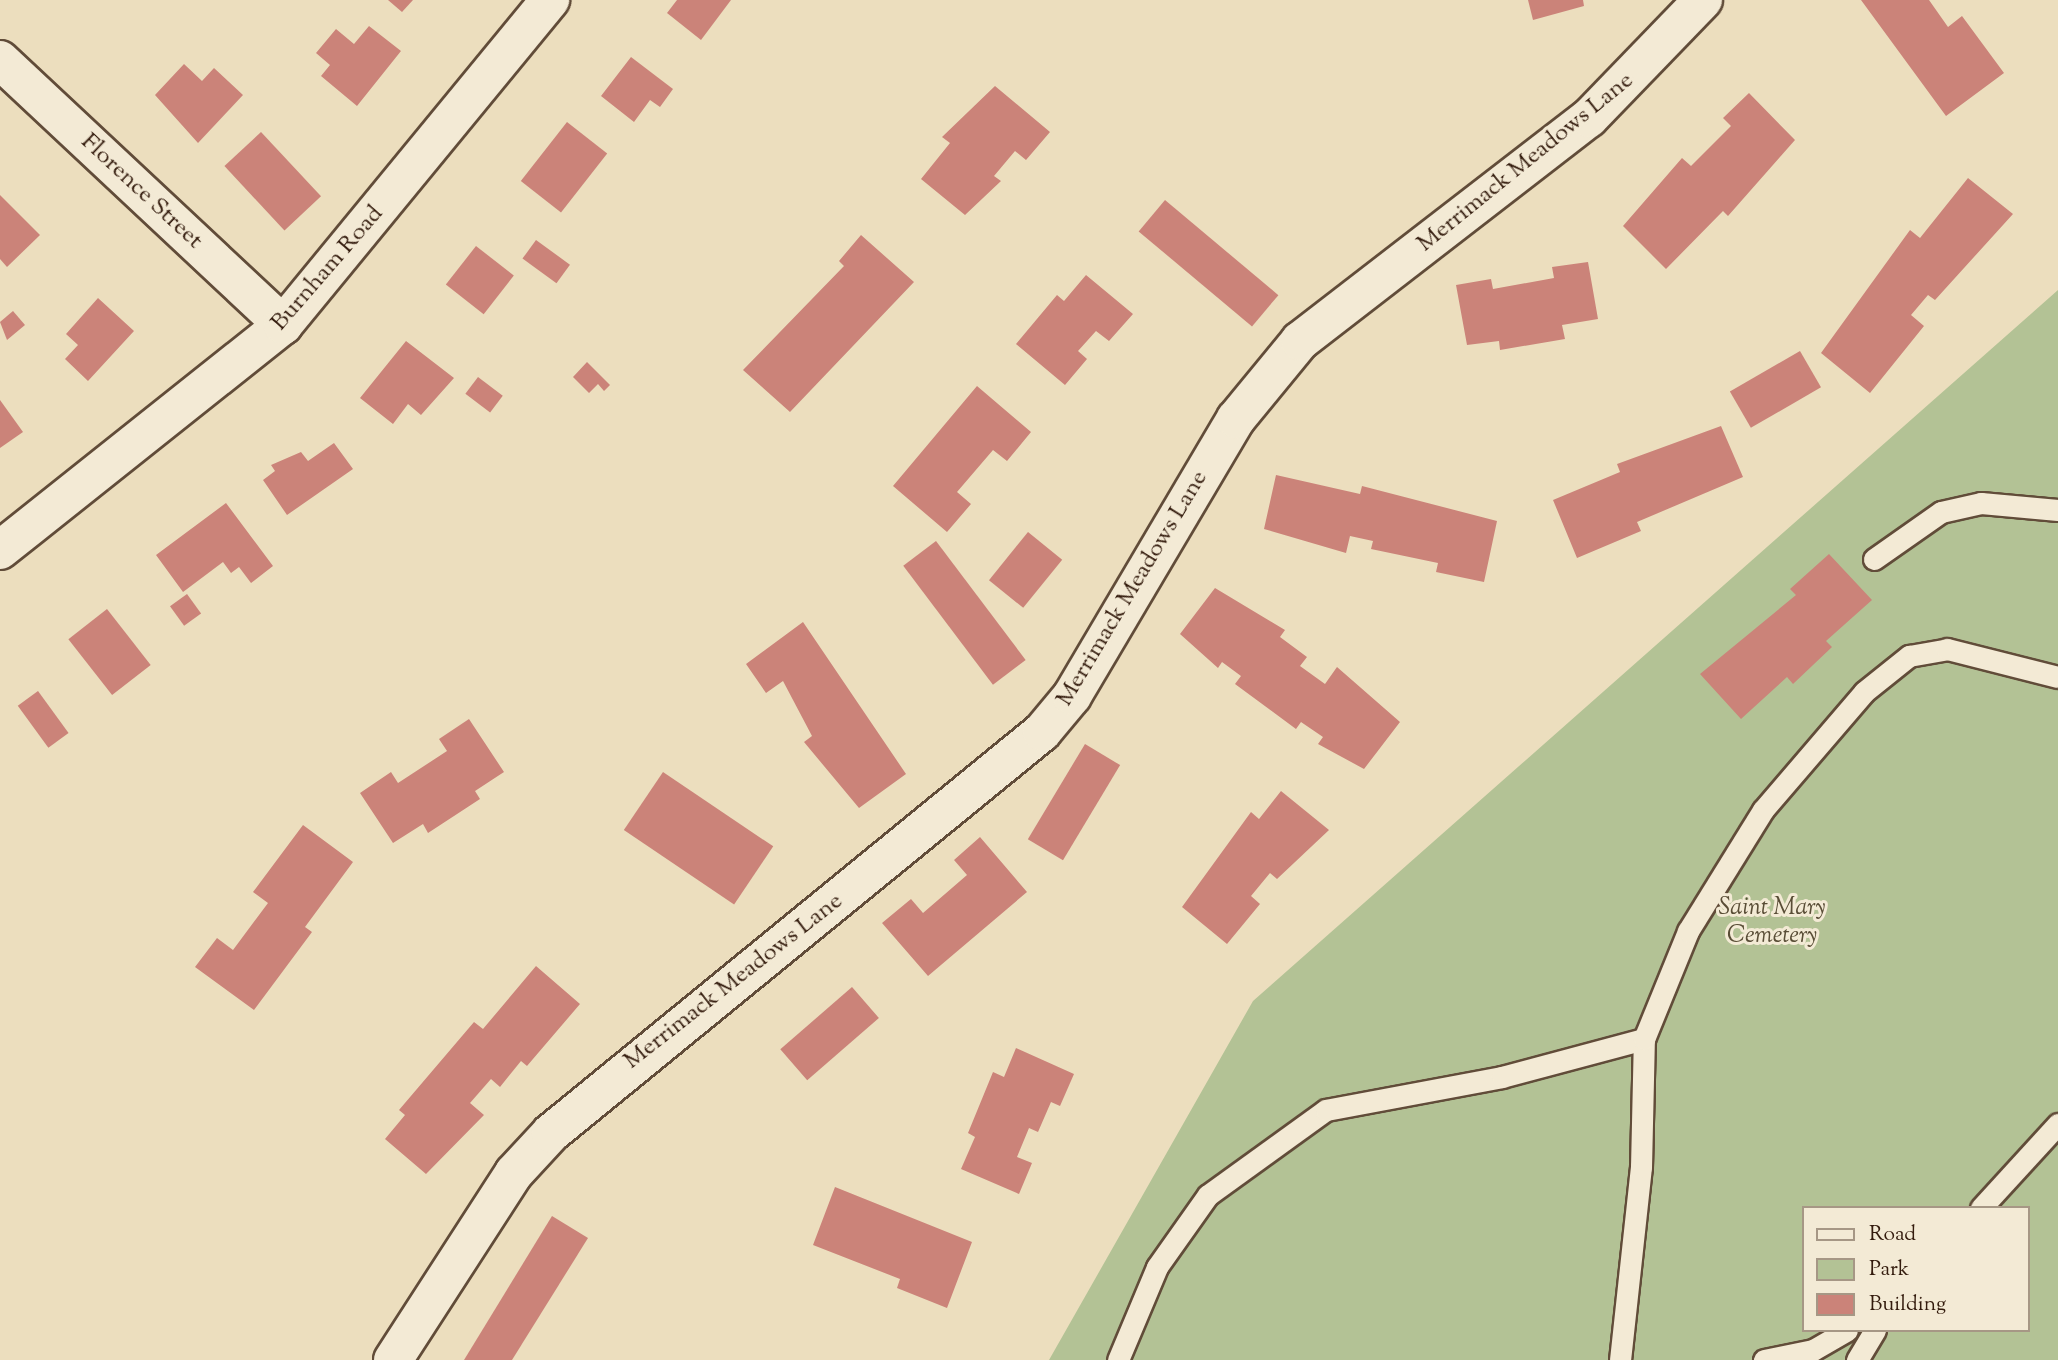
<!DOCTYPE html>
<html>
<head>
<meta charset="utf-8">
<style>
  body { margin:0 }
  #map { position:relative; width:2058px; height:1360px; overflow:hidden; background:#ecdebe; font-family:"Sorts Mill Goudy",serif }
  div>[style] { position:absolute }
  [style*='--x'] { left:calc(var(--x)*1px); top:calc(var(--y)*1px); width:calc(var(--w)*1px); rotate:calc(var(--a)*1deg) }
  .green>* { inset:0; background:#b3c295 }
  .building>* { inset:0; background:#cb8379; transform-origin:0 0 }
  .roads { filter:drop-shadow(2px 0 #614c39) drop-shadow(-2px 0 #614c39) drop-shadow(0 2px #614c39) drop-shadow(0 -2px #614c39) }
  .service>* { height:21px; margin:-10.5px; padding:0 10.5px; transform-origin:10.5px; border-radius:10.5px; background:#f3ead5 }
  .minor>* { height:38px; margin:-19px; padding:0 19px; transform-origin:19px; border-radius:19px; background:#f3ead5 }
  span { translate:-50% -50%; white-space:nowrap; text-align:center; line-height:1.15; -webkit-text-stroke:6px #f3ead5; paint-order:stroke }
  .street-label { font-size:24px; color:#331b0d }
  .park-label { font-size:24px; color:#594d36; font-style:italic }
  .legend { position:absolute; left:1802px; top:1206px; width:228px; height:126px; box-sizing:border-box; background:#f3ead5; border:2px solid #a69785; margin:0; padding:9px 12px; list-style:none; font-size:21px; color:#331b0d }
  .legend li { display:flex; align-items:center; gap:14px; height:35px }
  .legend b { width:35px; border:2px solid #a69785 }
</style>
</head>
<body>
<div id="map">
  <div class="green">
    <div style="clip-path:polygon(evenodd,2058px 290px,2058px 1360px,1049px 1360px,1253px 1001px,2058px 290px,1804px 1208px,2028px 1208px,2028px 1330px,1804px 1330px,1804px 1208px)"></div>
  </div>
  <div class="building">
    <div style="clip-path:polygon(388px 0,413px 0,402px 12px)"></div>
    <div style="clip-path:polygon(677px 0,731px 0,701px 40px,667px 13px)"></div>
    <div style="clip-path:polygon(1528px 0,1583px 0,1584px 6px,1533px 20px)"></div>
    <div style="clip-path:polygon(1861px 0,1929px 0,1948px 27px,1962px 16px,2004px 73px,1946px 116px)"></div>
    <div style="clip-path:polygon(369px 26px,401px 51px,357px 106px,321px 76px,330px 65px,316px 53px,336px 29px,354px 44px)"></div>
    <div style="clip-path:polygon(631px 57px,673px 89px,660px 107px,650px 100px,634px 122px,601px 96px)"></div>
    <div style="clip-path:polygon(184px 64px,202px 81px,214px 68px,243px 95px,198px 143px,155px 95px)"></div>
    <div style="clip-path:polygon(995px 86px,1050px 132px,1026px 160px,1015px 151px,994px 176px,1001px 181px,965px 215px,921px 179px,950px 143px,942px 137px)"></div>
    <div style="clip-path:polygon(1749px 93px,1795px 140px,1728px 216px,1723px 211px,1666px 269px,1623px 226px,1682px 158px,1691px 166px,1731px 126px,1723px 118px)"></div>
    <div style="left:567px;top:122px;width:51px;height:75px;rotate:38deg"></div>
    <div style="left:261px;top:132px;width:88px;height:50px;rotate:47deg"></div>
    <div style="clip-path:polygon(1968px 178px,2013px 214px,1935px 300px,1928px 295px,1911px 315px,1924px 326px,1870px 393px,1821px 353px,1910px 230px,1920px 238px)"></div>
    <div style="clip-path:polygon(0 195px,40px 235px,7px 267px,0 259px)"></div>
    <div style="left:1165px;top:200px;width:148px;height:41px;rotate:40deg"></div>
    <div style="clip-path:polygon(861px 235px,914px 282px,790px 412px,743px 370px,844px 266px,839px 261px)"></div>
    <div style="left:536px;top:240px;width:42px;height:23px;rotate:36deg"></div>
    <div style="left:476px;top:246px;width:48px;height:49px;rotate:38deg"></div>
    <div style="clip-path:polygon(1588px 262px,1598px 319px,1562px 325px,1565px 339px,1500px 350px,1499px 341px,1467px 345px,1456px 285px,1491px 279px,1493px 289px,1554px 278px,1552px 267px)"></div>
    <div style="clip-path:polygon(1086px 275px,1133px 314px,1109px 341px,1096px 331px,1078px 351px,1087px 359px,1065px 385px,1016px 344px,1057px 295px,1064px 301px)"></div>
    <div style="clip-path:polygon(98px 298px,134px 331px,88px 381px,65px 359px,78px 345px,66px 334px)"></div>
    <div style="clip-path:polygon(13px 311px,25px 325px,7px 340px,0 322px)"></div>
    <div style="clip-path:polygon(406px 341px,454px 378px,421px 415px,408px 404px,393px 424px,360px 398px)"></div>
    <div style="left:1800px;top:351px;width:42px;height:81px;rotate:60deg"></div>
    <div style="clip-path:polygon(587px 362px,610px 385px,604px 391px,598px 384px,589px 393px,573px 377px)"></div>
    <div style="left:478px;top:377px;width:31px;height:21px;rotate:37deg"></div>
    <div style="clip-path:polygon(977px 386px,1031px 432px,1007px 461px,993px 450px,957px 492px,971px 504px,947px 532px,893px 486px)"></div>
    <div style="clip-path:polygon(0 400px,23px 432px,0 448px)"></div>
    <div style="clip-path:polygon(1721px 426px,1743px 477px,1637px 522px,1641px 531px,1577px 558px,1553px 500px,1620px 472px,1617px 464px)"></div>
    <div style="clip-path:polygon(334px 443px,353px 469px,287px 515px,263px 480px,275px 471px,271px 465px,301px 452px,308px 461px)"></div>
    <div style="clip-path:polygon(1276px 475px,1360px 494px,1362px 486px,1497px 521px,1484px 582px,1436px 572px,1438px 563px,1371px 549px,1373px 541px,1350px 536px,1346px 553px,1264px 529px)"></div>
    <div style="clip-path:polygon(226px 503px,273px 566px,251px 583px,239px 567px,231px 573px,223px 562px,183px 592px,156px 555px)"></div>
    <div style="left:1028px;top:532px;width:44px;height:62px;rotate:39deg"></div>
    <div style="left:936px;top:541px;width:149px;height:41px;rotate:53deg"></div>
    <div style="clip-path:polygon(1829px 554px,1872px 600px,1826px 641px,1832px 647px,1793px 684px,1787px 677px,1741px 719px,1700px 674px,1796px 595px,1790px 589px)"></div>
    <div style="clip-path:polygon(1215px 588px,1285px 630px,1280px 637px,1307px 657px,1300px 666px,1325px 684px,1337px 667px,1400px 722px,1364px 769px,1318px 744px,1323px 737px,1301px 722px,1296px 729px,1235px 684px,1241px 676px,1222px 662px,1218px 668px,1180px 634px)"></div>
    <div style="left:187px;top:594px;width:24px;height:21px;rotate:54deg"></div>
    <div style="left:107px;top:609px;width:71px;height:49px;rotate:52deg"></div>
    <div style="clip-path:polygon(803px 622px,906px 774px,859px 808px,804px 742px,812px 736px,783px 681px,766px 693px,746px 664px)"></div>
    <div style="left:38px;top:691px;width:52px;height:25px;rotate:54deg"></div>
    <div style="clip-path:polygon(469px 719px,504px 772px,475px 791px,480px 799px,428px 833px,423px 824px,393px 843px,360px 793px,391px 772px,398px 783px,447px 751px,439px 739px)"></div>
    <div style="left:1085px;top:744px;width:41px;height:111px;rotate:31deg"></div>
    <div style="left:663px;top:772px;width:133px;height:70px;rotate:34deg"></div>
    <div style="clip-path:polygon(1281px 791px,1329px 830px,1277px 879px,1270px 873px,1251px 896px,1260px 904px,1227px 944px,1182px 907px,1251px 812px,1259px 819px)"></div>
    <div style="clip-path:polygon(303px 825px,353px 862px,305px 927px,312px 932px,254px 1010px,195px 967px,217px 938px,233px 950px,268px 903px,253px 892px)"></div>
    <div style="clip-path:polygon(980px 837px,1027px 892px,928px 976px,882px 923px,911px 899px,923px 913px,967px 875px,954px 860px)"></div>
    <div style="clip-path:polygon(536px 966px,580px 1004px,527px 1066px,521px 1061px,500px 1087px,491px 1079px,470px 1103px,484px 1115px,426px 1174px,385px 1139px,405px 1115px,399px 1110px,474px 1022px,483px 1029px)"></div>
    <div style="left:852px;top:987px;width:41px;height:95px;rotate:49deg"></div>
    <div style="clip-path:polygon(1016px 1048px,1074px 1074px,1060px 1106px,1051px 1102px,1038px 1132px,1029px 1128px,1017px 1157px,1032px 1163px,1019px 1194px,961px 1169px,975px 1137px,968px 1133px,993px 1072px,1004px 1077px)"></div>
    <div style="clip-path:polygon(835px 1187px,972px 1242px,947px 1308px,897px 1288px,900px 1279px,813px 1245px)"></div>
    <div style="clip-path:polygon(552px 1216px,588px 1238px,512px 1360px,464px 1360px)"></div>
  </div>
  <div class="roads">
    <div class="service">
      <div style="--x:1874;--y:559;--w:82;--a:-35"></div>
      <div style="--x:1941;--y:512;--w:41;--a:-12.7"></div>
      <div style="--x:1981;--y:503;--w:77;--a:5.2"></div>
      <div style="--x:1981;--y:1208;--w:114;--a:-47.5"></div>
      <div style="--x:1118;--y:1360;--w:101;--a:-67.2"></div>
      <div style="--x:1157;--y:1267;--w:88;--a:-54.7"></div>
      <div style="--x:1208;--y:1195;--w:145;--a:-35.8"></div>
      <div style="--x:1326;--y:1110;--w:179;--a:-10.6"></div>
      <div style="--x:1502;--y:1077;--w:147;--a:-15"></div>
      <div style="--x:1620;--y:1360;--w:194;--a:-83.8"></div>
      <div style="--x:1641;--y:1167;--w:128;--a:-88.7"></div>
      <div style="--x:1644;--y:1039;--w:117;--a:-67.8"></div>
      <div style="--x:1688;--y:931;--w:142;--a:-58.2"></div>
      <div style="--x:1763;--y:810;--w:155;--a:-49.4"></div>
      <div style="--x:1864;--y:692;--w:58;--a:-38.7"></div>
      <div style="--x:1909;--y:656;--w:39;--a:-10"></div>
      <div style="--x:1947;--y:649;--w:114;--a:14.2"></div>
      <div style="--x:1764;--y:1360;--w:50;--a:-11.5"></div>
      <div style="--x:1813;--y:1350;--w:39;--a:-30"></div>
      <div style="--x:1857;--y:1360;--w:35;--a:-59"></div>
    </div>
    <div class="minor">
      <div style="--x:0;--y:60;--w:388;--a:43.1"></div>
      <div style="--x:0;--y:550;--w:362;--a:-38.5"></div>
      <div style="--x:283;--y:325;--w:421;--a:-50.6"></div>
      <div style="--x:393;--y:1360;--w:223;--a:-57.1"></div>
      <div style="--x:514;--y:1173;--w:54;--a:-47.2"></div>
      <div style="--x:551;--y:1133;--w:634;--a:-39.24"></div>
      <div style="--x:1042;--y:732;--w:47;--a:-50.2"></div>
      <div style="--x:1072;--y:696;--w:322;--a:-59.4"></div>
      <div style="--x:1236;--y:419;--w:101;--a:-50.6"></div>
      <div style="--x:1300;--y:341;--w:365;--a:-37.7"></div>
      <div style="--x:1589;--y:118;--w:164;--a:-46"></div>
    </div>
  </div>
  <div class="street-label">
    <span style="left:1526px;top:163px;rotate:-39deg">Merrimack Meadows Lane</span>
    <span style="left:141px;top:192px;rotate:43deg">Florence Street</span>
    <span style="left:328px;top:269px;rotate:-49deg">Burnham Road</span>
    <span style="left:1133px;top:589px;rotate:-59deg">Merrimack Meadows Lane</span>
    <span style="left:734px;top:982px;rotate:-38deg">Merrimack Meadows Lane</span>
  </div>
  <div class="park-label">
    <span style="left:1772px;top:923px">Saint Mary<br>Cemetery</span>
  </div>
  <ul class="legend">
  <li><b style="height:9px;background:#f3ead5"></b>Road</li>
  <li><b style="height:19px;background:#b3c295"></b>Park</li>
  <li><b style="height:19px;background:#cb8379"></b>Building</li>
  </ul>
</div>
</body>
</html>
